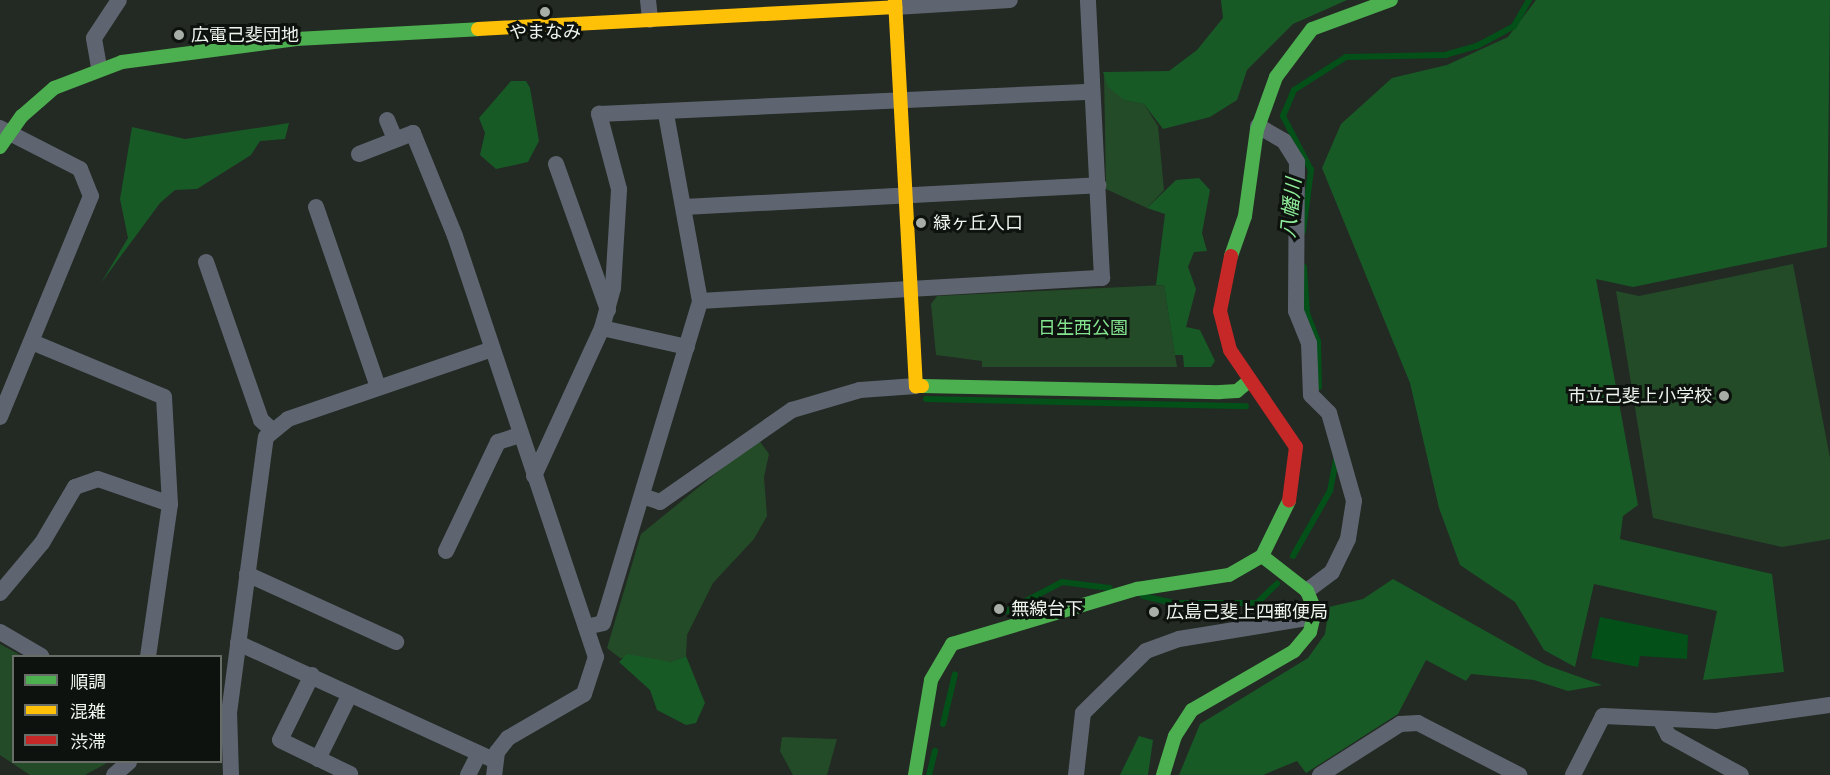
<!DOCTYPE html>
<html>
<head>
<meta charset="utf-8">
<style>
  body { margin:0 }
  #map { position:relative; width:1830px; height:775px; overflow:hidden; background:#232923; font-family:"IBM Plex Sans","Noto Sans JP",sans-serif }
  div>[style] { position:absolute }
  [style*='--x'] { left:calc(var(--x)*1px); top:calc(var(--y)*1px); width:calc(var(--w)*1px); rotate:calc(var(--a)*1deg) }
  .green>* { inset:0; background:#234b28 }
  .forest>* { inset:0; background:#185a26 }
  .water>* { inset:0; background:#035019 }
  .stream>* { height:6px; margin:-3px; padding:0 3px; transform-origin:3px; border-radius:3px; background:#035019 }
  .street>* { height:16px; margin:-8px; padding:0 8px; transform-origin:8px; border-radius:8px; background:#5f6570 }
  .fast>* { height:14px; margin:-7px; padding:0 7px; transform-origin:7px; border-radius:7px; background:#4caf50 }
  .slow>* { height:14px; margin:-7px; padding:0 7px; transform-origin:7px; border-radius:7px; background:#ffc107 }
  .jam>* { height:14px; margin:-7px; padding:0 7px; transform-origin:7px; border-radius:7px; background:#c62828 }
  .dots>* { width:16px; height:16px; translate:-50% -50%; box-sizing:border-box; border:3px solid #0e120e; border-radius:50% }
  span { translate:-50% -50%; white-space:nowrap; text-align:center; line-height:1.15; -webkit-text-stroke:6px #0e120e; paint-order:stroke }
  .poi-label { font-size:18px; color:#eef5ee }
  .left { translate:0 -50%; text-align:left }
  .right { translate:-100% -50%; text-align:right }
  .park-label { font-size:18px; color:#84e38f }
  .water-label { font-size:20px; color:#8eed99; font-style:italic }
  .legend { position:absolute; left:12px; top:655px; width:210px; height:108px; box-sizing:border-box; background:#0e120e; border:2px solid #686d68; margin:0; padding:8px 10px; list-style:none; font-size:18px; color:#eef5ee }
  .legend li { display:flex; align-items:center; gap:12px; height:30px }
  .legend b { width:30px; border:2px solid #686d68 }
</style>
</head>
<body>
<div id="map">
  <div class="green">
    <div style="clip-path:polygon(1104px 75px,1124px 100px,1144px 104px,1158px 126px,1164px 190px,1147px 208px,1106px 189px)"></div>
    <div style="clip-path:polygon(1793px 264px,1830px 458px,1830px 539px,1782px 547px,1653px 518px,1616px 291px,1639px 296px)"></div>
    <div style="clip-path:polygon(1164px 285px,1177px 367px,982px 367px,982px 361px,936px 355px,931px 304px,937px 296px)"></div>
    <div style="clip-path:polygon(758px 439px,769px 454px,764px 477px,767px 516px,754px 539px,713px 583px,687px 635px,686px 656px,671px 662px,620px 658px,607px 648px,641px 534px)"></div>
    <div style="clip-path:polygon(0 644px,22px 656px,14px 656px,14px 762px,109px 762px,85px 775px,30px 775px,0 755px)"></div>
    <div style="clip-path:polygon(782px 737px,837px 739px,827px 775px,793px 775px,780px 751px)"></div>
  </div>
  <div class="forest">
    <div style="clip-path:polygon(1221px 0,1347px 0,1293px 24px,1247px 70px,1237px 100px,1210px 117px,1163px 129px,1144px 104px,1124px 100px,1108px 87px,1103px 72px,1169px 71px,1197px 50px,1223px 18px)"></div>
    <div style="clip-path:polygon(1536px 0,1830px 0,1827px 247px,1633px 287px,1596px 279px,1638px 505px,1623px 516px,1620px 539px,1772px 574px,1784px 672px,1703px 680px,1717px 611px,1594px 584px,1575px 667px,1544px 650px,1515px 602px,1460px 565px,1439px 508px,1410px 383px,1322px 168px,1341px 124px,1392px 78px,1447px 65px,1508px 37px)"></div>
    <div style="clip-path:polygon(511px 81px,526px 81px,530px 88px,539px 141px,528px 162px,496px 169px,480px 155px,485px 133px,479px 118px)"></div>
    <div style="clip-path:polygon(289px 123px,285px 139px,260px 141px,251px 155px,197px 189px,175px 190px,160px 203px,101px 283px,128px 238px,120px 199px,132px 127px,185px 139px)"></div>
    <div style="clip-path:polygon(1199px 178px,1210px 190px,1202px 233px,1207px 251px,1194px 252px,1188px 267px,1196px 289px,1186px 327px,1200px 330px,1215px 361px,1211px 367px,1184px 367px,1183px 355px,1175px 355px,1164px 285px,1156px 285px,1165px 214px,1147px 208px,1176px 180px)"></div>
    <div style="clip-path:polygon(1393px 579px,1546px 665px,1602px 685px,1568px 691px,1534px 680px,1471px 674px,1466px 681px,1426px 660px,1398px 714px,1306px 773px,1297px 761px,1263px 775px,1179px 775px,1200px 724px,1308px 658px,1325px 634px,1329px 607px,1363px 599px)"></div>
    <div style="clip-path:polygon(627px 654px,671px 662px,686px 656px,705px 703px,696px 723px,686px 725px,657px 710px,650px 690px,619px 662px)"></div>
    <div style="clip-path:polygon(1139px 736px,1153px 740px,1148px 775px,1120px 775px)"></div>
  </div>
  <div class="water">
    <div style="clip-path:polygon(1600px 617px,1688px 635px,1687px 659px,1640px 656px,1638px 667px,1591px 658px)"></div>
  </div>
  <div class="stream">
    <div style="--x:1303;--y:231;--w:62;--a:-82.5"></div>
    <div style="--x:1311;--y:170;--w:61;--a:-117.4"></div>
    <div style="--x:1283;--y:116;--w:28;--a:-67"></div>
    <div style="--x:1294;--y:90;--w:62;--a:-32.4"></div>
    <div style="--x:1346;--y:57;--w:99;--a:-1.2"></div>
    <div style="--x:1445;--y:55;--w:33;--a:-16"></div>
    <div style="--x:1477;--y:46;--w:42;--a:-28.4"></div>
    <div style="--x:1514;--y:26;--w:30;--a:-60"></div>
    <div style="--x:1304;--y:267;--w:46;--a:86.3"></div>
    <div style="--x:1307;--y:313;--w:30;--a:69"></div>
    <div style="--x:1318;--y:341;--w:46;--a:88.8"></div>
    <div style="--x:926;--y:399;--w:320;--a:1.3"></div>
    <div style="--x:1293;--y:556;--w:75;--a:-60.4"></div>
    <div style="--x:1330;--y:491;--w:32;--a:-79"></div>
    <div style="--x:1143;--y:596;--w:31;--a:13"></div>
    <div style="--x:1173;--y:603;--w:84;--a:0"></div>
    <div style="--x:1257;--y:603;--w:28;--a:-44"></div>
    <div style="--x:1007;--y:611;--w:62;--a:-27.8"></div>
    <div style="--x:1062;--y:582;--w:48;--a:7.1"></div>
    <div style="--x:943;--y:724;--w:51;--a:-76.5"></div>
    <div style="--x:929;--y:775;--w:25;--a:-76"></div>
  </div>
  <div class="street">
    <div style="--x:648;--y:0;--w:20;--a:84"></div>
    <div style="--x:895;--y:7;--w:115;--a:-3.5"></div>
    <div style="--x:99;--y:67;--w:29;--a:-100"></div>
    <div style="--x:94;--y:38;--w:45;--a:-56.7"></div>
    <div style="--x:387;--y:120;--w:21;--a:67"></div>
    <div style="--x:1258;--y:126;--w:30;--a:30"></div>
    <div style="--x:1284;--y:141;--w:25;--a:58"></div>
    <div style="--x:1297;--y:162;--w:149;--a:90.4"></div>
    <div style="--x:1296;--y:311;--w:35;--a:68"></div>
    <div style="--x:1309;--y:343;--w:52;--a:87.8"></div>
    <div style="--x:1311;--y:395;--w:25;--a:45"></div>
    <div style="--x:1329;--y:413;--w:91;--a:74.1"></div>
    <div style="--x:1354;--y:501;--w:38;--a:99"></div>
    <div style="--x:1348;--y:539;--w:37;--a:116"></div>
    <div style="--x:1332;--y:572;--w:31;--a:143"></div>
    <div style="--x:0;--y:128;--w:90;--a:27.1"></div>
    <div style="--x:80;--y:169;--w:29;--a:68"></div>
    <div style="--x:91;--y:196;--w:239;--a:112.4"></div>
    <div style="--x:359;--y:154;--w:58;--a:-21.3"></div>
    <div style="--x:413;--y:133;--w:111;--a:67.8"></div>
    <div style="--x:455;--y:236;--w:444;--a:71.5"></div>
    <div style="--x:596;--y:657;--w:39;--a:108"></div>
    <div style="--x:584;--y:694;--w:88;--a:149.9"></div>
    <div style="--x:508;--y:738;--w:18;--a:128"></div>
    <div style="--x:497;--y:752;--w:23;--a:97"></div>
    <div style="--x:556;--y:164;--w:155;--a:70.4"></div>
    <div style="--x:316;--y:207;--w:190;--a:71"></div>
    <div style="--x:684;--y:207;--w:415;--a:-3"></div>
    <div style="--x:206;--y:262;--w:167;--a:70.8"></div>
    <div style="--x:261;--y:420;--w:13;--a:42"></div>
    <div style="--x:700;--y:301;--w:403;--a:-3.3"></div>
    <div style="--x:1102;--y:278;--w:278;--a:-92.9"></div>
    <div style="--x:602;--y:328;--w:87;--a:12.6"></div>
    <div style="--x:32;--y:342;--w:143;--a:22.6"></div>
    <div style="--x:164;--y:397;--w:107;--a:86.8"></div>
    <div style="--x:170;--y:504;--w:154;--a:98.2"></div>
    <div style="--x:534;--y:476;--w:163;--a:-65.3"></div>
    <div style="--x:602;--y:328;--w:41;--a:-74.6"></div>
    <div style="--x:613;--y:288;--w:99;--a:-86.5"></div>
    <div style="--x:619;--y:189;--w:78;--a:-104.9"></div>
    <div style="--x:599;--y:114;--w:493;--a:-2.6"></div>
    <div style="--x:642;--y:496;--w:19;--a:18"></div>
    <div style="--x:660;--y:502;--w:161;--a:-34.9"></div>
    <div style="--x:792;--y:410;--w:71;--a:-16.4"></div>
    <div style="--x:860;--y:390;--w:56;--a:-4.1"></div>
    <div style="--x:446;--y:551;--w:121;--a:-64.5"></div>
    <div style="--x:498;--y:442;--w:23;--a:-18"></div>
    <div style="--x:247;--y:574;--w:164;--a:24.5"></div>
    <div style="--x:0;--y:593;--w:65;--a:-50"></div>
    <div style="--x:42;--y:543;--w:65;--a:-59.5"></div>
    <div style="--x:75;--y:487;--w:24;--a:-19"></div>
    <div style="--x:98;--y:479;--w:76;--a:19.1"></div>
    <div style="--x:586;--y:627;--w:17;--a:-13"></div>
    <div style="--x:603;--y:623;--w:336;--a:-73.2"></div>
    <div style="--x:700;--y:301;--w:190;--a:-100.3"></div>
    <div style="--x:0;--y:632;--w:48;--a:30.3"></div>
    <div style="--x:238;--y:643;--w:281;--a:24.6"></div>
    <div style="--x:312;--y:675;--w:72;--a:116.2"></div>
    <div style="--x:280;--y:740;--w:78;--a:25.9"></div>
    <div style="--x:1660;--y:719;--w:18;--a:63"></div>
    <div style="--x:1668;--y:735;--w:83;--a:28.7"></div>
    <div style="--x:318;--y:759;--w:72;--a:-63.8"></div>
    <div style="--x:114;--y:775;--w:20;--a:-41"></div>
    <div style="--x:231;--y:775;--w:62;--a:-91.8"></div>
    <div style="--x:229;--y:713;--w:278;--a:-82.4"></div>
    <div style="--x:266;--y:437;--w:28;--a:-39"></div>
    <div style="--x:288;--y:419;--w:216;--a:-18.9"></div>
    <div style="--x:468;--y:775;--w:20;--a:-63"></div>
    <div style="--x:1076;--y:775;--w:62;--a:-83.6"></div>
    <div style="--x:1083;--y:713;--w:88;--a:-44.5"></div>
    <div style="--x:1146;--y:651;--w:35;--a:-20"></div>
    <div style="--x:1179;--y:639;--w:137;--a:-9.3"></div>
    <div style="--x:1320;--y:775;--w:95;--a:-32.5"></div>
    <div style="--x:1400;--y:724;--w:18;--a:-3"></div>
    <div style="--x:1418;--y:723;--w:114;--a:27.2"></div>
    <div style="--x:1573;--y:775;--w:66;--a:-63"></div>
    <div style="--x:1603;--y:716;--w:113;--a:2.5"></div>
    <div style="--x:1716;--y:721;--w:115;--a:-8"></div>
  </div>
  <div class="fast">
    <div style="--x:0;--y:147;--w:38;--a:-55"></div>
    <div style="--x:22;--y:116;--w:43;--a:-41.2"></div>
    <div style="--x:54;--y:88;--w:73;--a:-20.9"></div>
    <div style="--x:122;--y:62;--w:176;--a:-7.5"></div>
    <div style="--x:296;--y:39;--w:182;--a:-3.1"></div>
    <div style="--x:1231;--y:256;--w:42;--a:-70.7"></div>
    <div style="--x:1245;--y:216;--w:87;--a:-82.1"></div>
    <div style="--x:1257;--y:130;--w:56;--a:-70.3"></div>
    <div style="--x:1276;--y:77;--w:60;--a:-53.1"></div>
    <div style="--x:1312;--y:29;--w:84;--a:-20.2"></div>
    <div style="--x:922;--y:386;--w:298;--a:1.2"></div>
    <div style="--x:1220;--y:392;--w:17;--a:-3"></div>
    <div style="--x:1237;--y:391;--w:17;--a:-40"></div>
    <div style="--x:915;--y:775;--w:96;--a:-80.4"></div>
    <div style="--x:931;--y:680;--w:42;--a:-59.7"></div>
    <div style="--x:952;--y:644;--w:193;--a:-16.6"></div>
    <div style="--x:1137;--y:589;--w:93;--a:-8.7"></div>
    <div style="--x:1229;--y:575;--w:38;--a:-30"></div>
    <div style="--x:1262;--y:556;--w:61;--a:-63.9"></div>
    <div style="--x:1163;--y:775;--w:41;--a:-72.9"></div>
    <div style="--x:1175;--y:736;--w:31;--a:-57"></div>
    <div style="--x:1192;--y:710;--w:118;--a:-30"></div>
    <div style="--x:1294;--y:651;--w:25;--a:-50"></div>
    <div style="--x:1310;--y:632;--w:23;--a:-77"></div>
    <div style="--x:1315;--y:610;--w:21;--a:-113"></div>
    <div style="--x:1307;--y:591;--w:57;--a:-142.1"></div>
  </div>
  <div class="slow">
    <div style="--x:895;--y:0;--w:387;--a:86.9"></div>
    <div style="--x:916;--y:386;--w:6;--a:0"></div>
    <div style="--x:478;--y:29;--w:418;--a:-3"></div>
  </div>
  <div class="jam">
    <div style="--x:1231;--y:256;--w:56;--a:101.3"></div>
    <div style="--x:1220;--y:311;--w:40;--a:75.6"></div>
    <div style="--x:1230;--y:350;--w:117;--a:55.8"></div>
    <div style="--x:1296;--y:447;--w:54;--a:97.4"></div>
  </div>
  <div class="dots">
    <div style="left:545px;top:12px;background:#a7aea7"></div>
    <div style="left:179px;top:35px;background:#a7aea7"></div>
    <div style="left:921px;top:223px;background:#a7aea7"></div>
    <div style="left:1724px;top:396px;background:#a7aea7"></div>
    <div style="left:999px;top:609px;background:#a7aea7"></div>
    <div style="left:1154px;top:612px;background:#a7aea7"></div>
  </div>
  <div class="poi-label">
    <span style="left:545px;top:32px">やまなみ</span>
    <span class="left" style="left:191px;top:35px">広電己斐団地</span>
    <span class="left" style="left:933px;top:223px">緑ヶ丘入口</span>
    <span class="right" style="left:1712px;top:396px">市立己斐上小学校</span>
    <span class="left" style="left:1011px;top:609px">無線台下</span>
    <span class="left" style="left:1166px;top:612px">広島己斐上四郵便局</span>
  </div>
  <div class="park-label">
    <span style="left:1083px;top:328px">日生西公園</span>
  </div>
  <div class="water-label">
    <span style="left:1290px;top:208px;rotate:-84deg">八幡川</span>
  </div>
  <ul class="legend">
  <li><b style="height:8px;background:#4caf50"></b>順調</li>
  <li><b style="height:8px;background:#ffc107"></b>混雑</li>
  <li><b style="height:8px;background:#c62828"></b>渋滞</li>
  </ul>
</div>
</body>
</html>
